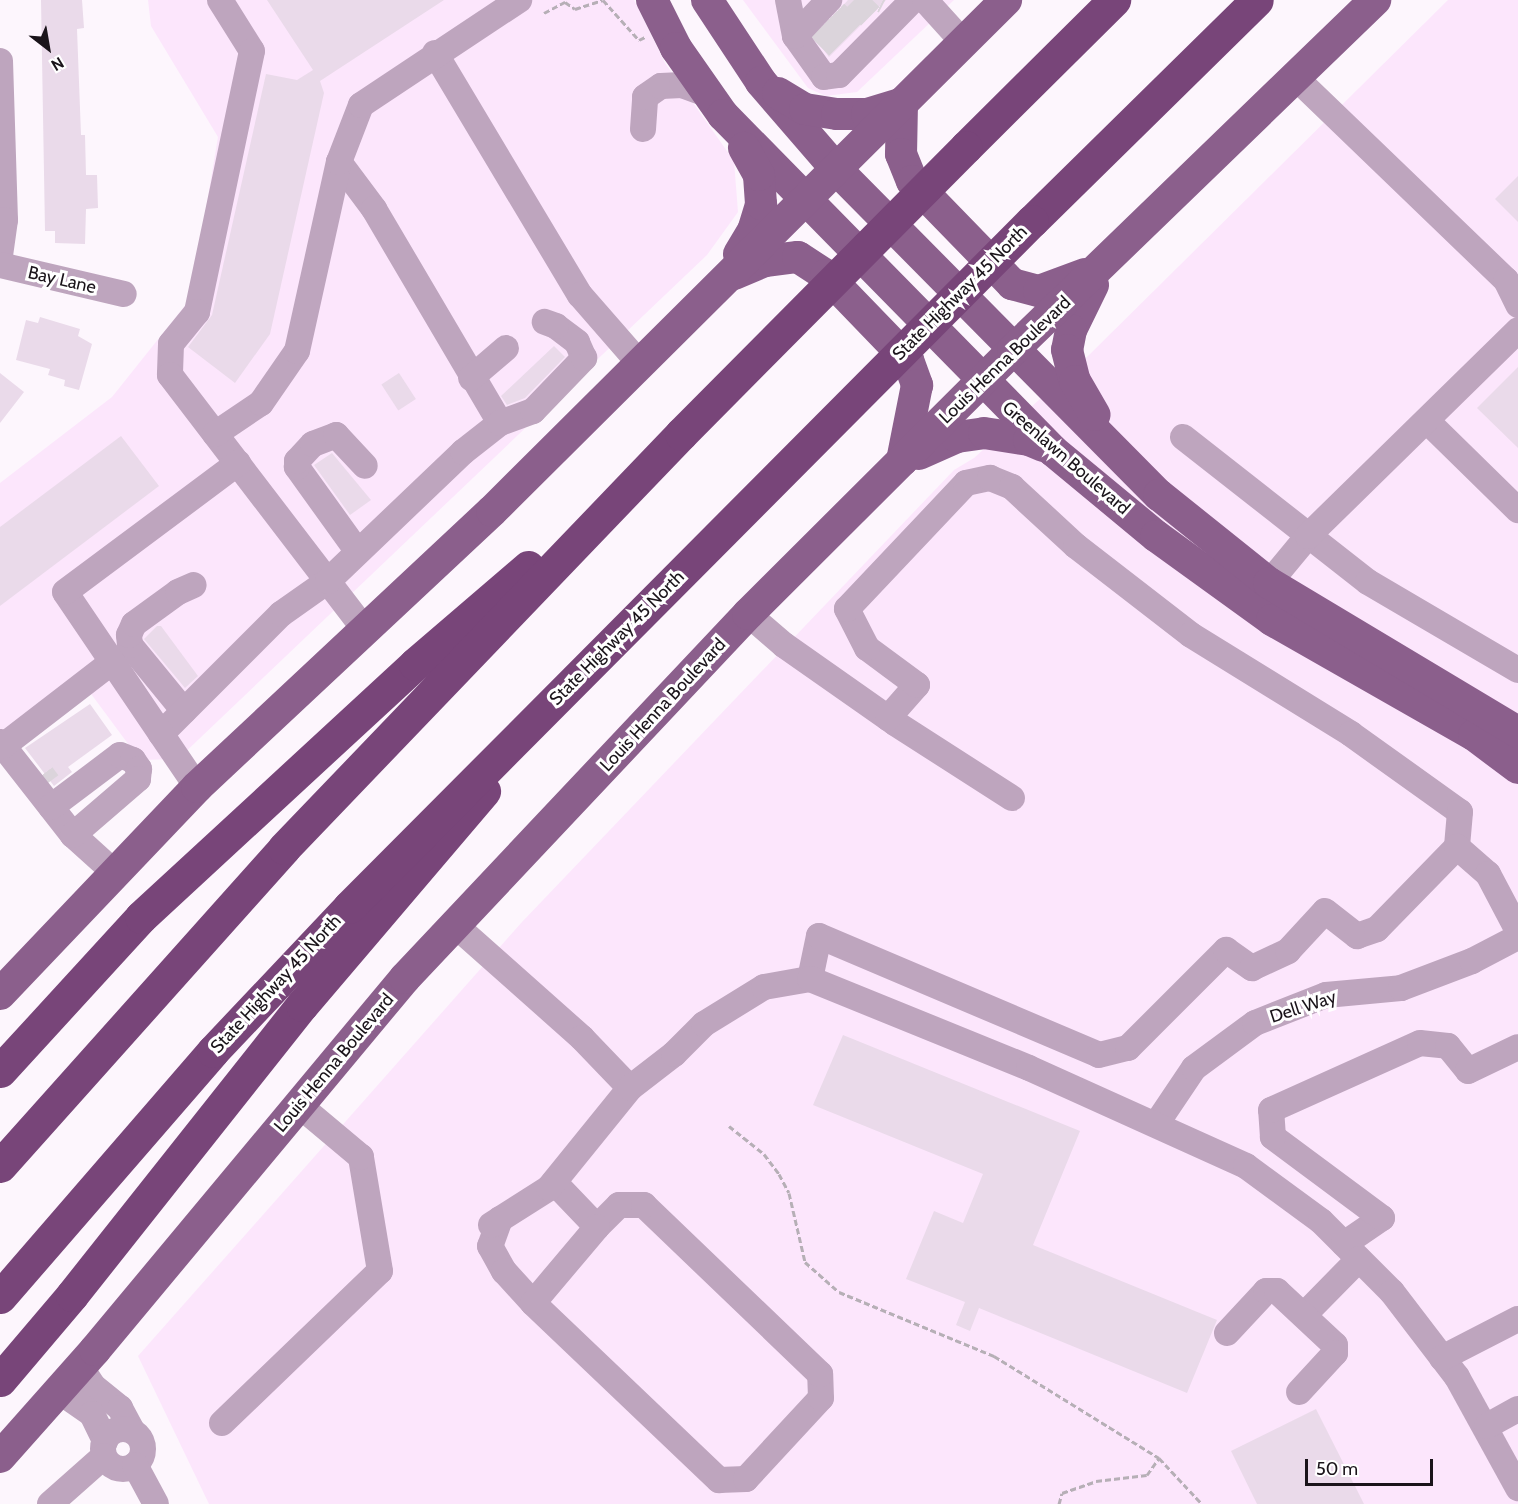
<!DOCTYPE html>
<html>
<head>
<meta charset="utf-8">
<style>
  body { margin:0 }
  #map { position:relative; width:1518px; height:1504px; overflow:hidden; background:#fdf6fd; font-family:Cabin,sans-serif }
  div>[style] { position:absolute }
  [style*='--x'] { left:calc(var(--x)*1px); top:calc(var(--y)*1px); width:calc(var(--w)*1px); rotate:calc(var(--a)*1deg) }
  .built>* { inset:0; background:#fce6fc }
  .building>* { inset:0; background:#eadaea; transform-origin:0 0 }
  .minor-tunnel>* { height:26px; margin-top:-13px; transform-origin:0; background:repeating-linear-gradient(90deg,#dbd4db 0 26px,transparent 0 39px) }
  .path>* { height:3px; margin-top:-1.5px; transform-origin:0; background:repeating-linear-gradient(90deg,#b6afb6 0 6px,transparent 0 9px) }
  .minor>* { height:26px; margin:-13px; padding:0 13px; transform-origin:13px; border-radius:13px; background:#bea5be }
  .minor>.ring { margin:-13px; padding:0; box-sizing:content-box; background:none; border:26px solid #bea5be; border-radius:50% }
  .major>* { height:32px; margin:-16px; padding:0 16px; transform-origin:16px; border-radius:16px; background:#8b5f8c }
  .highway>* { height:33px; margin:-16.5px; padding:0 16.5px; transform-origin:16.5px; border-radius:16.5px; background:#784579 }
  .highway-bridge>* { height:33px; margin:-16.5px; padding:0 16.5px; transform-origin:16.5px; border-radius:16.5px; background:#784579 }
  span { translate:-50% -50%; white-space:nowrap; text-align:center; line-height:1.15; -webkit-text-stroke:6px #fff; paint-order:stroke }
  .street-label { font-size:18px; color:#1a141a }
  .north { position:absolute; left:18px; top:18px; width:60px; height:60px; -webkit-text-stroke:4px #fff; paint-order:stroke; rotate:149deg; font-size:16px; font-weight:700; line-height:24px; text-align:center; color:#1a141a }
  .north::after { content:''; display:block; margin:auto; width:21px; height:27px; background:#1a141a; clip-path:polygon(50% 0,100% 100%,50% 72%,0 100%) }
  .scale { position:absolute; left:1305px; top:1459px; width:128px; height:27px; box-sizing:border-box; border:3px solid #1a141a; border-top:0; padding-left:8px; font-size:18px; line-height:21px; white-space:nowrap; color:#1a141a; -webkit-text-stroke:4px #fff; paint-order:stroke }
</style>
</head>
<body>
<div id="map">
  <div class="built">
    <div style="clip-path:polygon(148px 0,634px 0,665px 63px,734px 161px,738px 212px,707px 255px,178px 759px,140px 760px,83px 683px,0 747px,0 483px,112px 397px,191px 298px,218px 137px,151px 26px)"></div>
    <div style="clip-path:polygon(743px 0,954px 0,857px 92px,826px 96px,808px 88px)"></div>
    <div style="clip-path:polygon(1448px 0,1518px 0,1518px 1504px,209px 1504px,138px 1356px,522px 922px,954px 470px,974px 458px,1089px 355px)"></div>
  </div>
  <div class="building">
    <div style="clip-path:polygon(41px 0,82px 0,84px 28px,77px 29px,81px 135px,85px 135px,86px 175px,97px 175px,98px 208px,86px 209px,85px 244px,55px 243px,55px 231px,45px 231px)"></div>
    <div style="clip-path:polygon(267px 0,444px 0,320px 81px,324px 93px,270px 334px,235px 383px,188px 347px,212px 315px,266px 74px,297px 80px,313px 70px)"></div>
    <div style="clip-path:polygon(848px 0,886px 0,829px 57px,814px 37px)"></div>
    <div style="clip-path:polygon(1518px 176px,1518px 222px,1495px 199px)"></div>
    <div style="clip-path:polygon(40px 317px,80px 329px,78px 336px,92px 344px,79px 390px,64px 386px,65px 380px,48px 375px,50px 369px,16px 360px,26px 320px,38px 323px)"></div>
    <div style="clip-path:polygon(554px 346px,565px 357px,525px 398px,507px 405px,501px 396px)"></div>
    <div style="clip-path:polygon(1518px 367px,1518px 448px,1477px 408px)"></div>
    <div style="clip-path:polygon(0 373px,24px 392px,0 423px)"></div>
    <div style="left:399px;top:373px;width:31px;height:21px;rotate:57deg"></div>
    <div style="clip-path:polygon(121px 436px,159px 486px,0 606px,0 527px)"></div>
    <div style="clip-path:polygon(332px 453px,371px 500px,350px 515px,314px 465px)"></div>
    <div style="clip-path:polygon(157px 626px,161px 626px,198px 676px,185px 688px,144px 639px)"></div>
    <div style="clip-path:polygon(90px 704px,112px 735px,68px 767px,72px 772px,54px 786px,25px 748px)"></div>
    <div style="clip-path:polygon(843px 1035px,1080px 1131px,1033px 1245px,1217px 1320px,1187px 1393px,979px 1308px,970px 1331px,956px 1325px,965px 1302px,906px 1279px,934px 1211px,963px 1223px,983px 1174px,813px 1105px)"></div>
    <div style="clip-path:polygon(1316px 1409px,1364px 1504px,1257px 1504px,1231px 1451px)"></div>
  </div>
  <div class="minor-tunnel">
    <div style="--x:854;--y:0;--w:23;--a:45"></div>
    <div style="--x:883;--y:0;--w:2;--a:27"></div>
    <div style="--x:835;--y:13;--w:27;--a:45"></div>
    <div style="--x:820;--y:28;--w:27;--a:45"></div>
    <div style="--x:42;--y:775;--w:10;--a:53"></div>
  </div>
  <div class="path">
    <div style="--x:544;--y:13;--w:24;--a:-28"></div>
    <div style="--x:565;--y:2;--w:12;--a:35"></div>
    <div style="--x:575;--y:9;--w:29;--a:-18"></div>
    <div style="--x:603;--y:0;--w:54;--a:48"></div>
    <div style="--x:639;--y:40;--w:7;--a:-27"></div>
    <div style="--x:729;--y:1126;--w:45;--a:38.7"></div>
    <div style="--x:764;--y:1154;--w:25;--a:53"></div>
    <div style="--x:779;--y:1174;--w:21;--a:62"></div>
    <div style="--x:789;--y:1193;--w:71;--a:76.9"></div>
    <div style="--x:805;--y:1262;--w:45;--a:41.4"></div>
    <div style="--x:839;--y:1292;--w:168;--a:22.4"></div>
    <div style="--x:994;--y:1356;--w:194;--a:31.7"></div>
    <div style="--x:1159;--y:1458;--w:63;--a:46.9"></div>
    <div style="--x:1059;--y:1504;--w:11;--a:-75"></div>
    <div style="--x:1062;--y:1493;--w:36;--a:-19"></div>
    <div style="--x:1096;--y:1481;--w:51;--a:-6.7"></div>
    <div style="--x:1147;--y:1475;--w:21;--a:-55"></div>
  </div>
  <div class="minor">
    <div style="--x:220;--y:0;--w:60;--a:57.9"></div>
    <div style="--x:252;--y:51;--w:267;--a:101.9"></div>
    <div style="--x:197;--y:312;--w:41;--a:129.1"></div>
    <div style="--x:171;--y:344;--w:31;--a:92"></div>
    <div style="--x:170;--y:375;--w:320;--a:52.6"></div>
    <div style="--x:788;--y:0;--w:37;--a:79"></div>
    <div style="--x:795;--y:36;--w:50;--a:54.7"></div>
    <div style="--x:824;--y:77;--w:15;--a:-8"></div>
    <div style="--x:839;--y:75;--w:105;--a:-45.4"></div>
    <div style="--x:925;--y:0;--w:57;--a:47.9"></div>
    <div style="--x:795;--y:36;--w:50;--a:-46.6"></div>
    <div style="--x:435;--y:53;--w:282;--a:59.1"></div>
    <div style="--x:580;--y:295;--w:93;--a:48.9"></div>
    <div style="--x:0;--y:61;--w:159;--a:88.2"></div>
    <div style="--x:5;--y:220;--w:35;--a:98"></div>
    <div style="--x:1297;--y:79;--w:290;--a:43.9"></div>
    <div style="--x:1506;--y:280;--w:28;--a:64"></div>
    <div style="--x:643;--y:129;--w:32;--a:-86"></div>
    <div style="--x:645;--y:97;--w:19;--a:-35"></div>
    <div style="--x:661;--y:86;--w:21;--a:-3"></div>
    <div style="--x:682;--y:85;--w:29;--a:20"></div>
    <div style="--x:339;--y:162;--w:59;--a:53.3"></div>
    <div style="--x:374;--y:209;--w:248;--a:59.5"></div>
    <div style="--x:0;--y:265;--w:127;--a:13.2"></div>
    <div style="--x:471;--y:378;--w:46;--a:-40.6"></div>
    <div style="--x:1428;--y:422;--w:126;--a:44.4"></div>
    <div style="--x:215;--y:434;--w:55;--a:-34"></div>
    <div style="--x:261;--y:403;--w:63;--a:-55.3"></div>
    <div style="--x:297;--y:351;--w:194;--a:-77.5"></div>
    <div style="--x:339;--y:162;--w:61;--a:-68.9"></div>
    <div style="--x:361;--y:105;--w:190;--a:-33.6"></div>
    <div style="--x:1183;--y:437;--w:235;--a:38.1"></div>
    <div style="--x:1368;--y:582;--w:174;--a:30.4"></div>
    <div style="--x:358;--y:552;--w:105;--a:-125.7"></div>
    <div style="--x:297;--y:467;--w:6;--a:-90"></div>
    <div style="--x:297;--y:461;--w:23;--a:-47"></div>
    <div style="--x:313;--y:444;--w:25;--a:-21"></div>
    <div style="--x:336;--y:435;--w:42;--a:46.9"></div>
    <div style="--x:1269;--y:583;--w:61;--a:-50.3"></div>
    <div style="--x:1308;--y:536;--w:294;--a:-44.4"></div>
    <div style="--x:748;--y:614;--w:48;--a:40.7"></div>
    <div style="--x:784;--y:645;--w:136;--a:35.1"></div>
    <div style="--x:895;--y:723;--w:139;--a:32.7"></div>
    <div style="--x:184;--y:711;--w:85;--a:-129.3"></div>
    <div style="--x:130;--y:645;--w:10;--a:-96"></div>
    <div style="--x:129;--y:635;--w:12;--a:-66"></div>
    <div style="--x:134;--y:624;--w:54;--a:-36"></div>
    <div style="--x:178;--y:592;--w:17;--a:-24"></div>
    <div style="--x:888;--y:718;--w:44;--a:-48.7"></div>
    <div style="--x:917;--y:685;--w:62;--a:-143.5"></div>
    <div style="--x:867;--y:648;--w:44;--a:-117.1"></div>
    <div style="--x:847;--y:609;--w:173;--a:-46.6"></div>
    <div style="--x:966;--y:483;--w:25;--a:-12"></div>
    <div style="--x:990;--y:478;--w:24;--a:22"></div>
    <div style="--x:1012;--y:487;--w:87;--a:42.7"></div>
    <div style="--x:1076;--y:546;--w:145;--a:37.7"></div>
    <div style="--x:1191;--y:635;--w:188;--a:31.7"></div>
    <div style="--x:1351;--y:734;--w:134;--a:35.6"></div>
    <div style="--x:1460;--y:812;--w:35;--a:95"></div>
    <div style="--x:161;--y:734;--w:170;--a:-45"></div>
    <div style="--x:281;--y:614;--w:57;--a:-35.1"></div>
    <div style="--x:328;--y:581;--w:187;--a:-43.7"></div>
    <div style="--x:463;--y:452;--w:47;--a:-38.1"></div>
    <div style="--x:500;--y:423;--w:35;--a:-20"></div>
    <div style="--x:533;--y:411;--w:74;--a:-46.1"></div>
    <div style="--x:584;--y:358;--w:17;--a:-114"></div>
    <div style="--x:577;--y:342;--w:26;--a:-143"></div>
    <div style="--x:556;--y:326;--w:12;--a:-160"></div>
    <div style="--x:0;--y:742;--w:118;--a:51.9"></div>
    <div style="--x:73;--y:835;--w:55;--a:42.1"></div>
    <div style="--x:3;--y:746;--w:138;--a:-37.6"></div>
    <div style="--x:197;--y:787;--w:235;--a:-124.1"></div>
    <div style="--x:65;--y:592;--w:216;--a:-36.7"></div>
    <div style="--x:51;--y:807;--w:86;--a:-37"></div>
    <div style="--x:120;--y:755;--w:14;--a:21"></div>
    <div style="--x:133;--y:760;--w:11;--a:56"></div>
    <div style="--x:139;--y:769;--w:10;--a:96"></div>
    <div style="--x:138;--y:779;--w:86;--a:139.3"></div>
    <div style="--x:456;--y:926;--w:169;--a:41.6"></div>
    <div style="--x:582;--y:1038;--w:69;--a:46.2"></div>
    <div style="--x:810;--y:979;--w:44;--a:-78.2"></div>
    <div style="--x:819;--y:936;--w:304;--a:23"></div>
    <div style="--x:1099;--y:1055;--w:30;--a:-14"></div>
    <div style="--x:1128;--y:1048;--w:139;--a:-45"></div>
    <div style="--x:1226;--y:950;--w:32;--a:35"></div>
    <div style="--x:1252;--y:968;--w:40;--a:-25"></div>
    <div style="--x:1288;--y:951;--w:54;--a:-47.2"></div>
    <div style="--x:1325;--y:911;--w:41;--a:38"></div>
    <div style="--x:1357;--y:936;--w:21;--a:-19"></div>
    <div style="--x:1377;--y:929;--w:115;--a:-45.7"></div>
    <div style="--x:1457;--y:847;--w:41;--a:41.1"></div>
    <div style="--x:1488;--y:874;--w:64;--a:62.2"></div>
    <div style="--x:1157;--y:1123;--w:66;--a:-56.1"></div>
    <div style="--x:1194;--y:1068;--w:76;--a:-36.4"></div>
    <div style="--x:1255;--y:1023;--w:76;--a:-21.5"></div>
    <div style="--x:1326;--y:995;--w:75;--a:-5.3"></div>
    <div style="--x:1401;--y:988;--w:76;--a:-20.8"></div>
    <div style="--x:1472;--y:961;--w:52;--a:-27.6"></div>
    <div style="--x:500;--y:1219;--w:29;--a:110"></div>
    <div style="--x:490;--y:1246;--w:29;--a:61"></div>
    <div style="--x:504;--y:1271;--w:43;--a:47.8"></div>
    <div style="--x:533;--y:1303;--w:257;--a:43.6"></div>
    <div style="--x:719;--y:1480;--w:27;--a:-2"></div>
    <div style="--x:746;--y:1479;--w:110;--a:-47.2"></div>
    <div style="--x:821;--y:1398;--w:24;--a:-92"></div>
    <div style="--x:820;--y:1374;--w:244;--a:-136.2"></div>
    <div style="--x:644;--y:1205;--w:25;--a:180"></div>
    <div style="--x:619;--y:1205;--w:31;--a:135"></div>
    <div style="--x:597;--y:1227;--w:62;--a:-133.7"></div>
    <div style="--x:491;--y:1225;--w:69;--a:-32.5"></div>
    <div style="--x:549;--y:1188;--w:129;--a:-51"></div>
    <div style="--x:630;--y:1088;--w:56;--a:-37.7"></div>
    <div style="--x:674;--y:1054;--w:42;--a:-45"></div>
    <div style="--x:704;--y:1024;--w:70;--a:-31.7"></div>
    <div style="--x:764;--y:987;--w:47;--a:-9.9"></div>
    <div style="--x:810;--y:979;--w:236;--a:22.1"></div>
    <div style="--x:1029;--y:1068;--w:238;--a:24.3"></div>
    <div style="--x:1246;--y:1166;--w:93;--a:36.3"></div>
    <div style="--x:1321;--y:1221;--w:100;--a:45"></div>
    <div style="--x:1392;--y:1292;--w:107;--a:52.6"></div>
    <div style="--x:1457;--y:1377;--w:127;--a:61.2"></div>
    <div style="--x:1344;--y:1244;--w:46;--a:-34.4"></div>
    <div style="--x:1382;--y:1218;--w:136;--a:-143.4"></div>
    <div style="--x:1273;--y:1137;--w:27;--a:-94"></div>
    <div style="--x:1271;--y:1110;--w:163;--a:-24.2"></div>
    <div style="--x:1420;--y:1043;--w:28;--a:6"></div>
    <div style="--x:1448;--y:1046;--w:32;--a:51"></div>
    <div style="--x:1468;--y:1071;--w:55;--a:-25.6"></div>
    <div style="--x:533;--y:1303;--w:99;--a:-49.9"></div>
    <div style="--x:1304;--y:1315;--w:78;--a:-45.5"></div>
    <div style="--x:1227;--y:1333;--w:57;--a:-47.1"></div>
    <div style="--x:1266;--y:1291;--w:11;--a:0"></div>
    <div style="--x:1277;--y:1291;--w:79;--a:43"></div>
    <div style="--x:1335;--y:1345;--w:8;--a:90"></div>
    <div style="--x:1335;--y:1353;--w:53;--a:132.7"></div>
    <div style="--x:1442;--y:1358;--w:85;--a:-27.2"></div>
    <div style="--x:80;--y:1366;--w:24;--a:57"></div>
    <div style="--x:93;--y:1386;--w:35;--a:39"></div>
    <div style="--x:120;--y:1408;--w:26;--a:62"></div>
    <div style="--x:59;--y:1391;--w:40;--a:34.9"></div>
    <div style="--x:92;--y:1414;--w:30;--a:64"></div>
    <div style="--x:222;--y:1423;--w:219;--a:-43.9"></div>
    <div style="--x:380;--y:1271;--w:116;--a:-99.5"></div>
    <div style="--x:361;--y:1157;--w:81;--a:-140"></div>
    <div style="--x:1487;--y:1426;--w:35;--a:-29"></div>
    <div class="ring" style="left:103px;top:1429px;width:14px;height:14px"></div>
    <div style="--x:135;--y:1465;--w:44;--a:61.7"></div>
    <div style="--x:50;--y:1504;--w:72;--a:-41.6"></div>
  </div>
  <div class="major">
    <div style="--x:652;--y:0;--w:54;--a:63.4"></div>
    <div style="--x:676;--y:48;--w:82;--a:55"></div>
    <div style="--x:723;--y:115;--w:470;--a:45.5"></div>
    <div style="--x:1052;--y:450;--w:135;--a:39.6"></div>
    <div style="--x:1156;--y:536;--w:143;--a:35.9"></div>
    <div style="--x:1272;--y:620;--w:232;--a:29.7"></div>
    <div style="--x:1474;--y:735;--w:55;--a:36.9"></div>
    <div style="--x:707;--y:0;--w:98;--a:56.6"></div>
    <div style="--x:761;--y:82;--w:115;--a:49.2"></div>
    <div style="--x:836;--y:169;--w:459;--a:45.3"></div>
    <div style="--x:1159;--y:495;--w:141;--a:38.7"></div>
    <div style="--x:1269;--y:583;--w:290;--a:30.9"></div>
    <div style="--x:778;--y:93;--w:31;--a:31"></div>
    <div style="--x:805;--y:109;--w:32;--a:9"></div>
    <div style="--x:837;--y:114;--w:30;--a:0"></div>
    <div style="--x:867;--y:114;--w:37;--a:-17"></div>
    <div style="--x:902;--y:103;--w:51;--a:91.1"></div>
    <div style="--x:901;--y:154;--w:29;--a:68"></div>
    <div style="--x:912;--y:181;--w:144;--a:45.8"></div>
    <div style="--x:1012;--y:284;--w:28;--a:15"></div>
    <div style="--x:1039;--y:291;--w:49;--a:-20.3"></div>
    <div style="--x:739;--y:254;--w:27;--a:-59"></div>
    <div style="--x:753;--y:231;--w:28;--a:-73"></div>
    <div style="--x:761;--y:204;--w:29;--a:-94"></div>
    <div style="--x:759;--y:175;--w:31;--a:-119"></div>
    <div style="--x:734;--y:274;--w:34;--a:-23"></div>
    <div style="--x:765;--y:261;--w:33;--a:-7"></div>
    <div style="--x:798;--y:257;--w:33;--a:33"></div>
    <div style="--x:826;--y:275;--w:118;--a:46"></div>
    <div style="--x:908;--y:360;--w:27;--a:70"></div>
    <div style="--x:917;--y:385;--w:77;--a:101.2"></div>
    <div style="--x:1093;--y:285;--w:50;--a:116.1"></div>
    <div style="--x:1071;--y:330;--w:20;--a:101"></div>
    <div style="--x:1067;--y:350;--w:32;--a:76"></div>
    <div style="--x:1075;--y:381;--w:39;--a:60"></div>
    <div style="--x:919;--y:454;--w:42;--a:-24.1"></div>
    <div style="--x:957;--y:437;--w:27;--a:-8"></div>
    <div style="--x:984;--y:433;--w:46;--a:8.8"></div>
    <div style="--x:1029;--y:440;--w:15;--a:23"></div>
    <div style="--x:0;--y:994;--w:286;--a:-46.4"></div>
    <div style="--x:197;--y:787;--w:404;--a:-43.1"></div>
    <div style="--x:492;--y:511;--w:725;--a:-44.83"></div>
    <div style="--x:0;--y:1457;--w:143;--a:-48.4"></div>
    <div style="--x:95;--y:1350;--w:484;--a:-50.2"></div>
    <div style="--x:405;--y:978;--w:500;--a:-46.7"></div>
    <div style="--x:748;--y:614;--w:374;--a:-44.9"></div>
    <div style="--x:1013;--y:350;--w:504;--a:-44.03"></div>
  </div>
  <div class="highway">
    <div style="--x:966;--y:147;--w:209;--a:-44.8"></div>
    <div style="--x:1032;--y:221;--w:315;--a:-44.5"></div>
    <div style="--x:0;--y:1071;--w:209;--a:-47.5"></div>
    <div style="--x:141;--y:917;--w:373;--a:-42.7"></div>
    <div style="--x:415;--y:664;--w:149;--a:-40.6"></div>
    <div style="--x:0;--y:1166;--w:426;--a:-48.2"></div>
    <div style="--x:284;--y:848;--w:574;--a:-46.2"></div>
    <div style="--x:0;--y:1297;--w:325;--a:-49.1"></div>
    <div style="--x:213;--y:1051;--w:198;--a:-46.6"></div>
    <div style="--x:0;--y:1380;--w:111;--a:-49.7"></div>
    <div style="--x:72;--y:1295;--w:370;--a:-51.6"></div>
    <div style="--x:302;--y:1005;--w:281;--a:-49.6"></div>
  </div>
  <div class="highway-bridge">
    <div style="--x:681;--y:434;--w:404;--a:-45.2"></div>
    <div style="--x:349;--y:907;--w:968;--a:-45.13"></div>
  </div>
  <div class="street-label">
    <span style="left:62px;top:280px;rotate:13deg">Bay Lane</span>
    <span style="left:960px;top:293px;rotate:-45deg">State Highway 45 North</span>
    <span style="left:1005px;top:360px;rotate:-44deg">Louis Henna Boulevard</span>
    <span style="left:1066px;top:458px;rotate:41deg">Greenlawn Boulevard</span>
    <span style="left:617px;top:638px;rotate:-45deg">State Highway 45 North</span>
    <span style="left:663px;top:705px;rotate:-47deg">Louis Henna Boulevard</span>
    <span style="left:276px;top:984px;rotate:-47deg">State Highway 45 North</span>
    <span style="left:1303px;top:1007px;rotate:-18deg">Dell Way</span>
    <span style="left:334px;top:1063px;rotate:-50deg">Louis Henna Boulevard</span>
  </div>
  <div class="north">N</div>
  <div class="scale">50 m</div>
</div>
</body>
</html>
